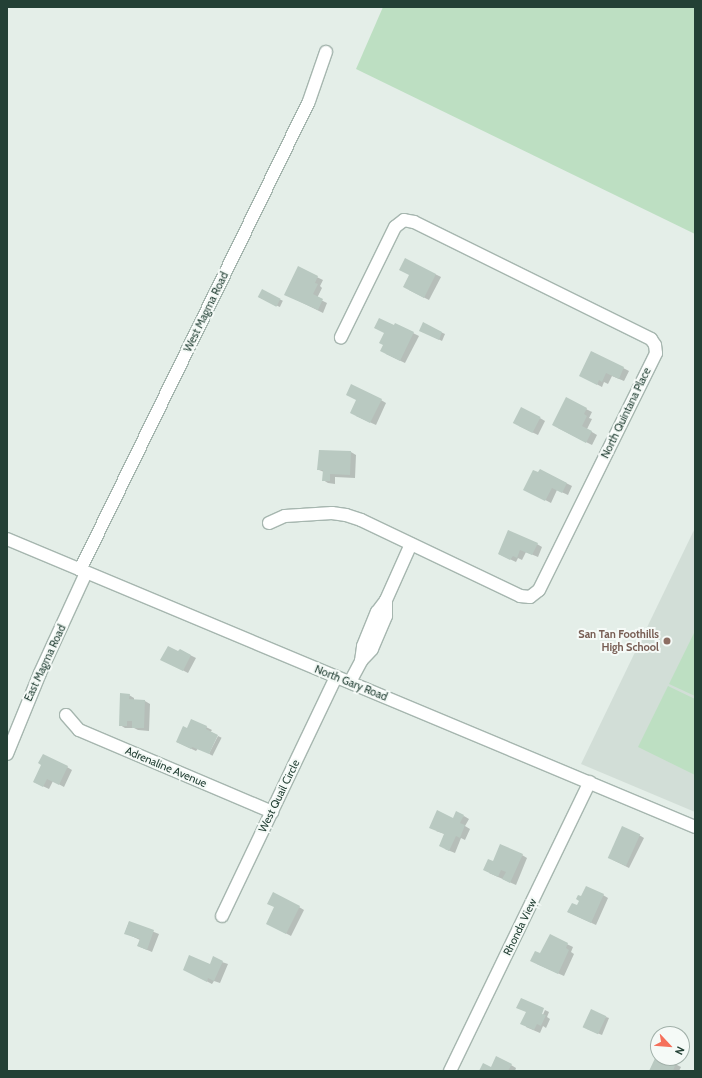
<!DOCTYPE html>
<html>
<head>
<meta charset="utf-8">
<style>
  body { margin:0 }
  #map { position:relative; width:702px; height:1078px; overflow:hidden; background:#e4eee8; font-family:Cabin,sans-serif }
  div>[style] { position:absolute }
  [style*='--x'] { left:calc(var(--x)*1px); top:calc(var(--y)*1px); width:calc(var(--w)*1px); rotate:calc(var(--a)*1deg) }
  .built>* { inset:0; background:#d2ded7 }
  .green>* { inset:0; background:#bddfc2 }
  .shadow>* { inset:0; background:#0003; transform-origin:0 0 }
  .building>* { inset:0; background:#b9c9c1; transform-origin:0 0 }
  .roads { filter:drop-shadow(1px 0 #a6b6af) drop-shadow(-1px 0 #a6b6af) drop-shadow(0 1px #a6b6af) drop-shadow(0 -1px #a6b6af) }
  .minor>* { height:12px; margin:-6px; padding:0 6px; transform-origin:6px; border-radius:6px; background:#fff }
  .dots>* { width:11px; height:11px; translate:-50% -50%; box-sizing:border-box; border:2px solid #f5faf7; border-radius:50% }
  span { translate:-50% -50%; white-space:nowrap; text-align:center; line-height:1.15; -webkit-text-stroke:4px #f5faf7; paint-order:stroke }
  .street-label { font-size:11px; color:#234035 }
  .education-label { font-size:11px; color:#785e54; font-weight:700 }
  .right { translate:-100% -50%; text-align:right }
  .frame { position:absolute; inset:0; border:8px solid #234035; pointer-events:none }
  .north { position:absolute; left:650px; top:1026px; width:40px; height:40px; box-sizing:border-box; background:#f5faf7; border:1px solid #a1b0a9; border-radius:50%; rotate:116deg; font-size:11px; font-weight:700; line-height:16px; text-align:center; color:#234035 }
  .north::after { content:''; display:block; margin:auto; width:14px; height:18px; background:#f5705b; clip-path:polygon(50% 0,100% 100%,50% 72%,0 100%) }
</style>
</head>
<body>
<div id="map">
  <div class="built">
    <div style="clip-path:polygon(695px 528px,695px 812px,581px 764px)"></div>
  </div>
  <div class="green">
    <div style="clip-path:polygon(383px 7px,695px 7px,695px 234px,356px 69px)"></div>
    <div style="clip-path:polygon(695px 631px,695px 696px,669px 684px)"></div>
    <div style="clip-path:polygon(668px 686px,695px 699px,695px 775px,638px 747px)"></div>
  </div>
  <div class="shadow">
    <div style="clip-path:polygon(298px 268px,323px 280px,320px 286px,322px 288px,317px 298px,327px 303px,323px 313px,291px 297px)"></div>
    <div style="clip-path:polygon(435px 274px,441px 277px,429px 300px,409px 290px)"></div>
    <div style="left:262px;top:291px;width:23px;height:7px;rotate:25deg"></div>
    <div style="clip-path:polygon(395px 324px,419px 336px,405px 363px,386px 354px,384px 345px)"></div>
    <div style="clip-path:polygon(424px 324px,445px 334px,442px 341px,424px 332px)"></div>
    <div style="clip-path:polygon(592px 352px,629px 371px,624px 381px,612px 376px,608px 384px,604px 382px,602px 387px,585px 378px)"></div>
    <div style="clip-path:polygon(381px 400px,386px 403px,376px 425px,356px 416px)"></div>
    <div style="clip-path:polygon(586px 409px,592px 412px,589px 418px,592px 419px,587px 429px,597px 435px,592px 445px,558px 428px)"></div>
    <div style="clip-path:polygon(540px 418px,545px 421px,538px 435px,519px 426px)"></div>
    <div style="clip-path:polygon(351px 452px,356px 455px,355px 478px,335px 477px,335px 484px,328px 483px,323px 480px,324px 472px,319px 470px)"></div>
    <div style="clip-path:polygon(540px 470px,572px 486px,568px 495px,557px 490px,551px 503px,530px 492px)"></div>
    <div style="clip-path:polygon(537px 544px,542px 547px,538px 557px,526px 552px,522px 560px,518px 558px,516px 562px,499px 554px)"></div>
    <div style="clip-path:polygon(180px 650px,196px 658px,188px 673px,167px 662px)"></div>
    <div style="clip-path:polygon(129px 695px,134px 698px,134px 700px,145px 701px,150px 704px,149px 731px,138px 730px,132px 727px,132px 728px,125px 728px,120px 725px)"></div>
    <div style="clip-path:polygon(192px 720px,212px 730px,196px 751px,177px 742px,188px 729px)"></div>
    <div style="left:218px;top:736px;width:4px;height:20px;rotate:27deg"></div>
    <div style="clip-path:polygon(67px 767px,72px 770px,64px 787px,53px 781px,49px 789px,34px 782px)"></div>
    <div style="clip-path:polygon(464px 816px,469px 819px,465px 826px,470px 829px,465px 840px,461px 838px,455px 853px,445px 849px,445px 834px,436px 831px,454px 819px)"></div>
    <div style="clip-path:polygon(639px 835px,644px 838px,629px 868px,613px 860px)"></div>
    <div style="clip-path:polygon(522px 855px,527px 858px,516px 885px,489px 873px,494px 862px)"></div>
    <div style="clip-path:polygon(603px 895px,608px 898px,596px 925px,568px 912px,578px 906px,582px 897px)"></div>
    <div style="clip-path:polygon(299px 907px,304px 910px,291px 936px,272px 926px)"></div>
    <div style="clip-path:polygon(129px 922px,159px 934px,152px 952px,138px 946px,140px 940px,125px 933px)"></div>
    <div style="clip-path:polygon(550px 936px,573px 947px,571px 952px,574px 954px,564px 976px,537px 964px)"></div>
    <div style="clip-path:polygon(222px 962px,228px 964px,220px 983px,214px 981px,212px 984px,189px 972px)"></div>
    <div style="clip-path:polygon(545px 1010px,549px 1012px,547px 1017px,550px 1019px,546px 1028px,543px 1026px,540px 1033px,526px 1027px,527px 1012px,541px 1019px)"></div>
    <div style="clip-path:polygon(606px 1017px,609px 1018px,602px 1035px,587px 1029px)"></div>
    <div style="clip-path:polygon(658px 1056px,658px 1058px,663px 1058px,681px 1067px,679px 1071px,650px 1071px)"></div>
    <div style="clip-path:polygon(511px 1065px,516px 1068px,515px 1071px,480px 1071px)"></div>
  </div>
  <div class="building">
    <div style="clip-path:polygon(405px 258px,436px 274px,424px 298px,403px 287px,409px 275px,399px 270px)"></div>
    <div style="clip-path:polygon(298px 266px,318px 276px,315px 283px,318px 284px,313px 294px,323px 299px,318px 310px,284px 295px)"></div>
    <div style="left:262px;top:289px;width:21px;height:9px;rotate:28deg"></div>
    <div style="clip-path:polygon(379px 318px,394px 325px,395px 323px,414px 332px,400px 361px,380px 351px,383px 345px,379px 343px,384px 333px,374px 328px)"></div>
    <div style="clip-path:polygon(423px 322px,442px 332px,439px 340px,419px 331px)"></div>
    <div style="clip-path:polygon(591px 351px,624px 367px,619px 379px,606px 373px,602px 382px,599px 380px,597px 385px,579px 376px)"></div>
    <div style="clip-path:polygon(351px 384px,382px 399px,370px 423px,350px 413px,356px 400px,346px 395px)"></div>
    <div style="clip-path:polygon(566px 397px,587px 408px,584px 414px,587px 416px,582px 426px,592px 431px,586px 443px,552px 425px)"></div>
    <div style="left:521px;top:407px;width:22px;height:18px;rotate:27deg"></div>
    <div style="clip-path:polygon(319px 450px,351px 451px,350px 475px,330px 474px,330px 481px,322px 481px,323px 470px,317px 470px)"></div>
    <div style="clip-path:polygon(540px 469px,567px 483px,562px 493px,552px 488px,545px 501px,523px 490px,533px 470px,538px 472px)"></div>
    <div style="clip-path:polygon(508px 530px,538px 543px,532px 555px,520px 550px,517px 558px,513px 556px,510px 560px,498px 554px)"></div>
    <div style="clip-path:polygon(168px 646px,178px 651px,180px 649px,191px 655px,183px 671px,160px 660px)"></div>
    <div style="clip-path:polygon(120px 693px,130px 694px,129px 699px,145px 700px,144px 728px,132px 728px,132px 721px,127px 721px,127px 726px,119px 726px)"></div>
    <div style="clip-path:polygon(191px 719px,207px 726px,206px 729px,218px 735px,209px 754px,192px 747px,191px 749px,176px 742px,183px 726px,187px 728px)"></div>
    <div style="clip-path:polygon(43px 754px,68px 766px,59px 785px,47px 779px,43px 787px,33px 782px,41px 765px,38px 763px)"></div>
    <div style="clip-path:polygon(437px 810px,453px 818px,456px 811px,464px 815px,460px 823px,465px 825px,460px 838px,456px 836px,449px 851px,439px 846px,444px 834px,429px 828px)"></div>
    <div style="left:622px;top:826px;width:20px;height:35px;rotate:24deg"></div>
    <div style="clip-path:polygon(500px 844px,523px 854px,510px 883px,502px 879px,506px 872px,501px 870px,498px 877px,483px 870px,488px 859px,493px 861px)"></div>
    <div style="clip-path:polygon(586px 886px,604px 894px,591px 923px,567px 912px,572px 903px,577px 905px,579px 901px,576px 899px,578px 895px,581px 896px)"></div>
    <div style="clip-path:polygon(273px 892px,300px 906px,286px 934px,266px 924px,274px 907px,267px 904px)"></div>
    <div style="clip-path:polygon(129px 921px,154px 930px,147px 950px,137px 946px,140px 939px,124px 934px)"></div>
    <div style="clip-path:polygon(550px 934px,568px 943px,566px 948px,569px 950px,558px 974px,530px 961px,535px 951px,540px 953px)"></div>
    <div style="clip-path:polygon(189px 955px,210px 964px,213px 956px,223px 961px,214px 981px,208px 978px,207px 982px,183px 970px)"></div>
    <div style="clip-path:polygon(521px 998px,544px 1008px,542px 1014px,546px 1015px,541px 1026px,537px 1024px,534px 1030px,520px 1024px,526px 1012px,516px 1008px)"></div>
    <div style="left:591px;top:1009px;width:17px;height:20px;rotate:25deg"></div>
    <div style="clip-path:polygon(658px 1052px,658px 1058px,665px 1058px,676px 1063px,673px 1071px,649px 1071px)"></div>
    <div style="clip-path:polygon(496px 1056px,512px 1064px,508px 1071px,479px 1071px,483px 1063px,491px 1067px)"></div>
  </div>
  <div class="roads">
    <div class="minor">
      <div style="--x:269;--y:523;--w:17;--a:-24"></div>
      <div style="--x:285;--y:516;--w:47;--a:-3.7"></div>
      <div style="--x:332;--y:513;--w:14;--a:8"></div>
      <div style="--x:346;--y:515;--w:16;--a:18"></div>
      <div style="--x:361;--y:520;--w:176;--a:25.5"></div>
      <div style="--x:520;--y:596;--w:10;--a:6"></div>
      <div style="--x:530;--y:597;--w:11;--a:-38"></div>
      <div style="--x:539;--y:590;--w:264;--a:-63.7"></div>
      <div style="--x:656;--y:353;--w:8;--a:-97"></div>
      <div style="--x:655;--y:345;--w:7;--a:-124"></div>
      <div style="--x:651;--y:339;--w:264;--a:-153.7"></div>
      <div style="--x:414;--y:222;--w:10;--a:-169"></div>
      <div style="--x:404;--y:220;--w:11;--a:142"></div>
      <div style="--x:395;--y:227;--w:123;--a:116.1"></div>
      <div style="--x:7;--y:539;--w:746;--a:22.71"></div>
      <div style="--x:80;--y:570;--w:522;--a:-63.97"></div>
      <div style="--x:309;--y:101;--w:52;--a:-70.9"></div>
      <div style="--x:361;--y:661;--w:16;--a:-47"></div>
      <div style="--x:372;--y:649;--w:36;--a:-67"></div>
      <div style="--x:386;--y:616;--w:16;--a:-90"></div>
      <div style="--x:350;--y:682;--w:24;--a:-62"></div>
      <div style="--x:361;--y:661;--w:15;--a:-82"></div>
      <div style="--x:363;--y:646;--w:37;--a:-68"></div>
      <div style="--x:377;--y:612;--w:15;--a:-53"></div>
      <div style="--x:386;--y:600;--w:61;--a:-65.9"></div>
      <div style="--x:66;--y:715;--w:20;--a:49"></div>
      <div style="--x:79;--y:730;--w:210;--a:23"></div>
      <div style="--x:7;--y:754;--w:87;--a:-67.8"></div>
      <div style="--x:40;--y:673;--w:110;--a:-65.3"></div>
      <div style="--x:222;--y:916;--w:265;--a:-64.5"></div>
      <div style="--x:450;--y:1071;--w:321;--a:-64.2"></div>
    </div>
  </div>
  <div class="dots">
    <div style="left:667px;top:641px;background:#8d6e63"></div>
  </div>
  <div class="street-label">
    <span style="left:206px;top:312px;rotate:-64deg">West Magma Road</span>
    <span style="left:626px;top:413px;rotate:-64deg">North Quintana Place</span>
    <span style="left:45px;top:663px;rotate:-65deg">East Magma Road</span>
    <span style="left:351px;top:683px;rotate:22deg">North Gary Road</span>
    <span style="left:166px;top:767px;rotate:23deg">Adrenaline Avenue</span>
    <span style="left:279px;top:796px;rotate:-64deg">West Quail Circle</span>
    <span style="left:520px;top:927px;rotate:-64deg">Rhonda View</span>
  </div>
  <div class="education-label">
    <span class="right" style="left:659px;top:641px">San Tan Foothills<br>High School</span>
  </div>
  <div class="frame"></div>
  <div class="north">N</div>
</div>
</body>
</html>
